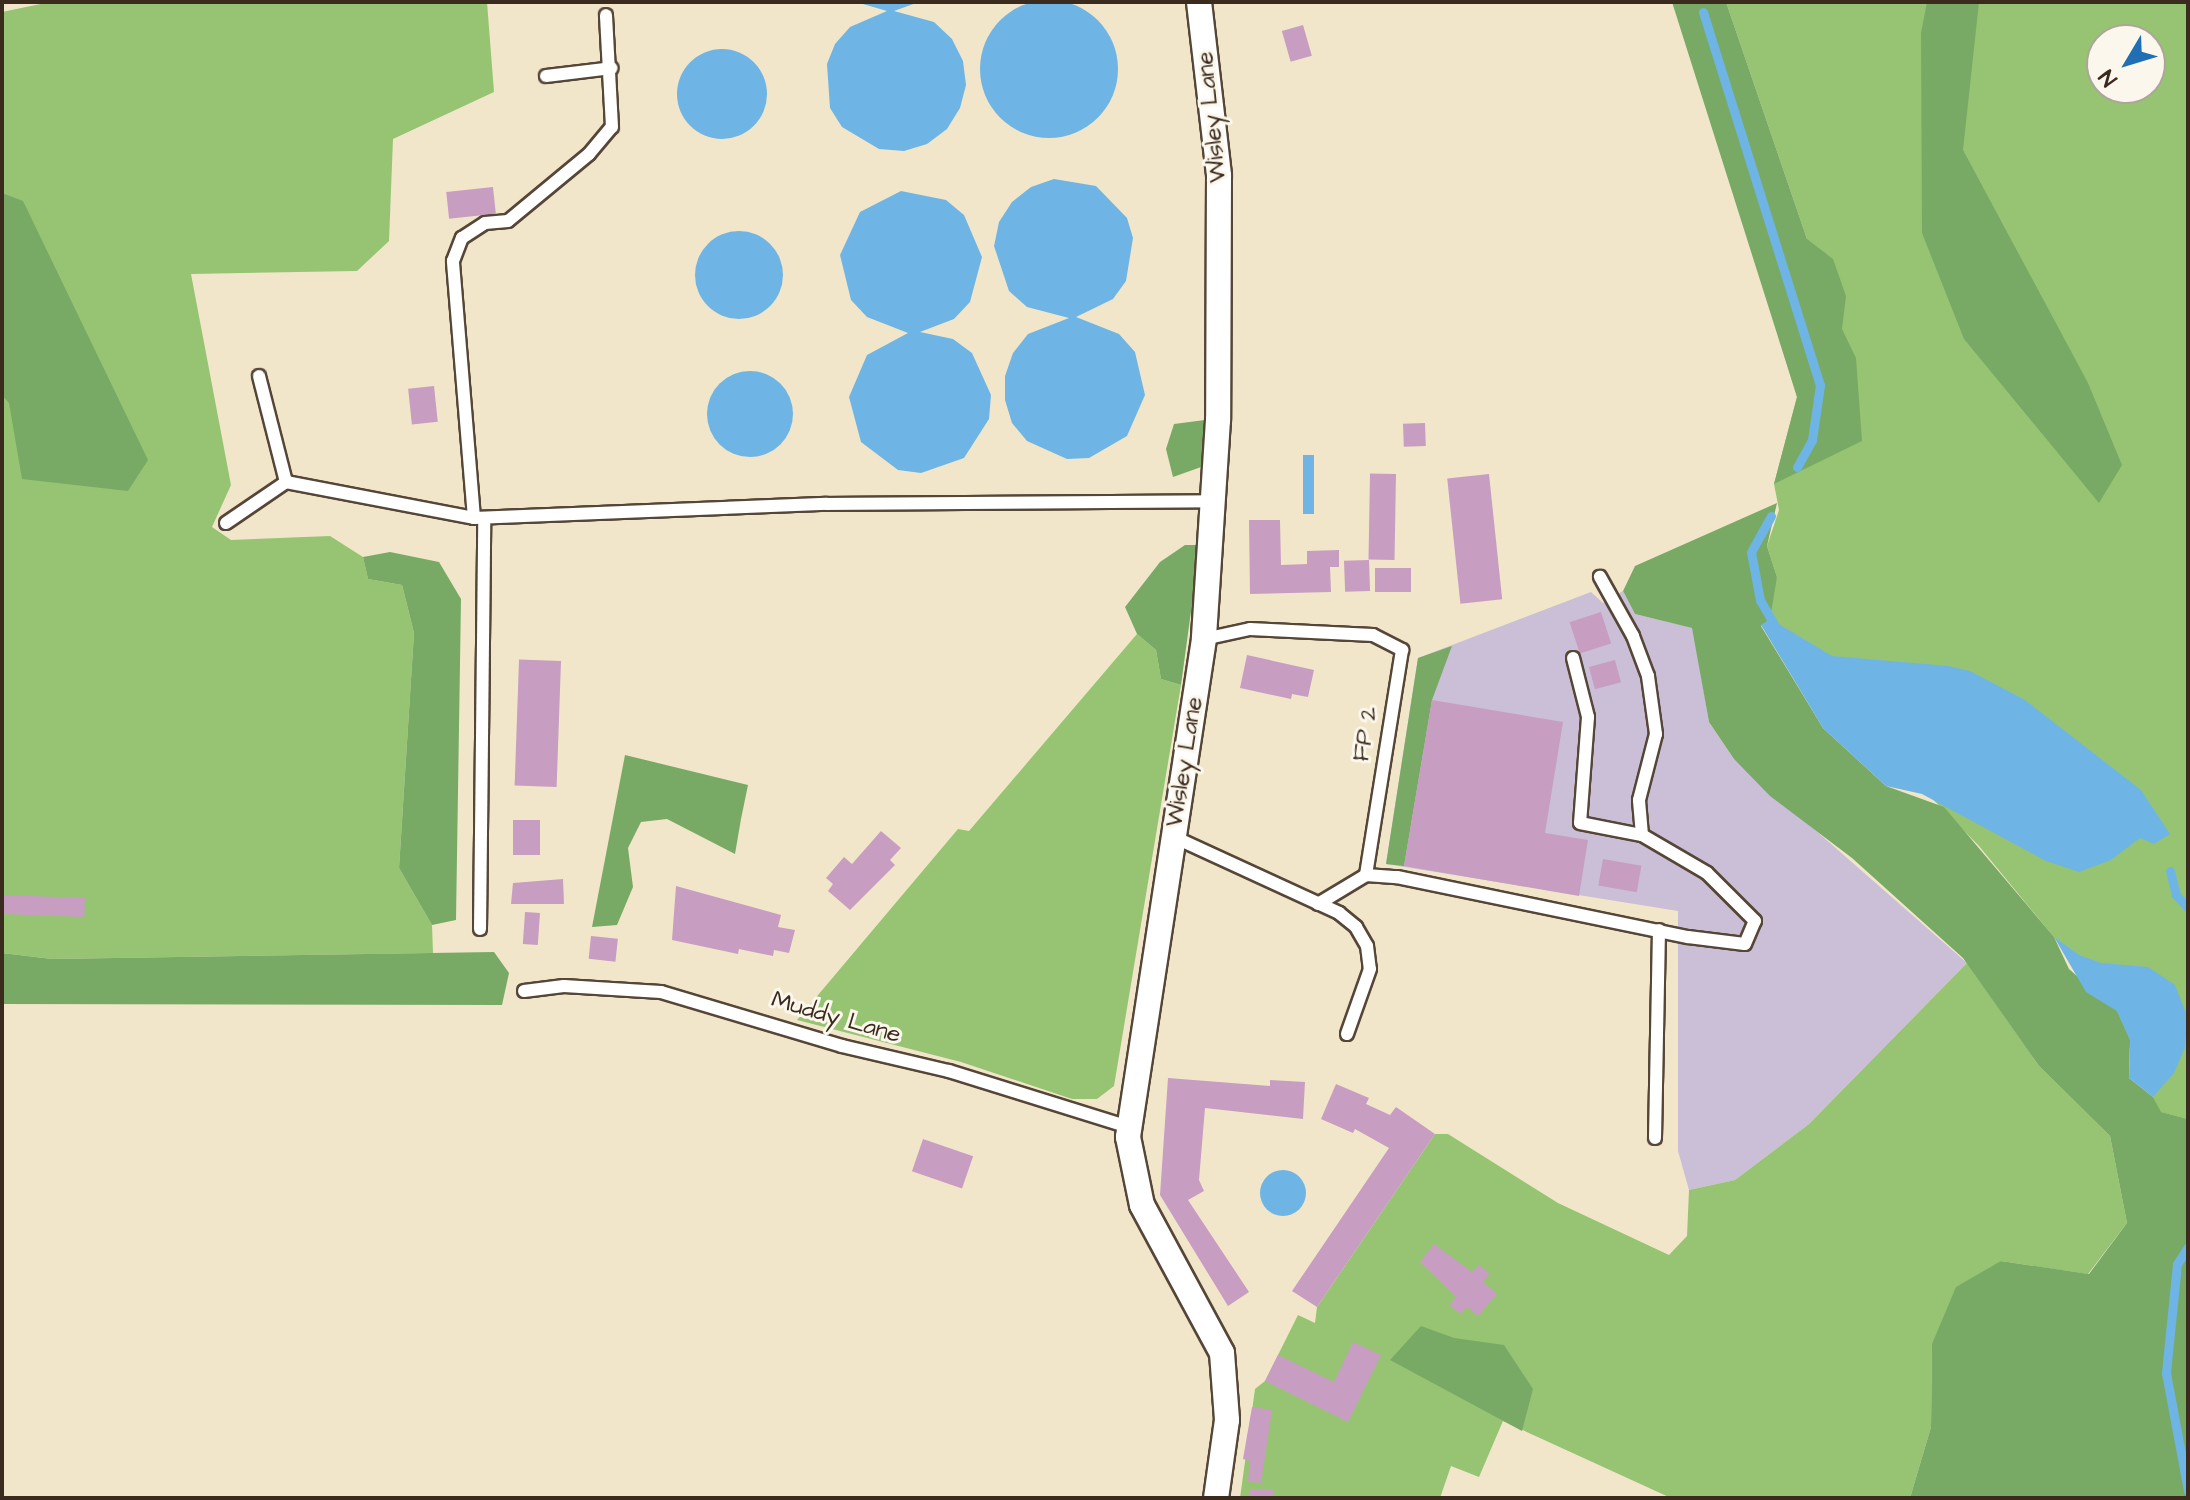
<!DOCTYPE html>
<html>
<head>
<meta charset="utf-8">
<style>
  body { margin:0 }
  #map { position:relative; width:2190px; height:1500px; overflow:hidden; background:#f1e6ca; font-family:"Architects Daughter",sans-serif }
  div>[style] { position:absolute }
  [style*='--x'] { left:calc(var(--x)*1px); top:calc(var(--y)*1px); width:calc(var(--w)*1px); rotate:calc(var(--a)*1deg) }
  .industrial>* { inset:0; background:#cabfd6 }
  .green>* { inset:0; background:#96c473 }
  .forest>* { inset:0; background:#78aa65 }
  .water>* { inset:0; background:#6eb5e5; transform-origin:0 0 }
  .round { border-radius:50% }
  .stream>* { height:9px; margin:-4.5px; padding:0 4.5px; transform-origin:4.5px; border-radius:4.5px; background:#6eb5e5 }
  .building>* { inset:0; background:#c89dc2; transform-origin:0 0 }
  .roads { filter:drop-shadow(2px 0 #564638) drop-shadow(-2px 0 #564638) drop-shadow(0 2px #564638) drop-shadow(0 -2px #564638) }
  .service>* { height:12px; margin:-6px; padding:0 6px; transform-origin:6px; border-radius:6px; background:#fff }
  .minor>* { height:24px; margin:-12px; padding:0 12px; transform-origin:12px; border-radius:12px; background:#fff }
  span { translate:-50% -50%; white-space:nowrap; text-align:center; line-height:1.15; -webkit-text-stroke:6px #fbf7ec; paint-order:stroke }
  .street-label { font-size:24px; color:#3b2a1e }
  .frame { position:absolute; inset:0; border:4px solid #3b2a1e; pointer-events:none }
  .north { position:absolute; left:2086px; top:24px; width:80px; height:80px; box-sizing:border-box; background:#fbf7ec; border:2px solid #aea59a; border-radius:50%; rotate:232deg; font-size:22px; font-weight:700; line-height:32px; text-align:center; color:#3b2a1e }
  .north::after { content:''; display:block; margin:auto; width:28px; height:36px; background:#1f6fb2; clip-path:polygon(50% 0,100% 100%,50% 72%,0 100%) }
</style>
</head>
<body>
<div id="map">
  <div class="industrial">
    <div style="clip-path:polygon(1623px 591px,1635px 614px,1693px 628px,1709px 722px,1734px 759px,1967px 963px,1809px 1124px,1735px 1180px,1689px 1190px,1678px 1151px,1678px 911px,1386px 864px,1418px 658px,1591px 592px,1603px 603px)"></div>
  </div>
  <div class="green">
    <div style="clip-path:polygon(50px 2px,487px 2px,494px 92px,393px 139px,389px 241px,357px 271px,191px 274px,231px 485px,212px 527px,231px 540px,330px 536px,363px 557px,368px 579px,402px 585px,414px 633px,399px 868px,432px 925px,433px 953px,52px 959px,2px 953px,2px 12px)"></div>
    <div style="clip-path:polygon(evenodd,1726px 2px,2188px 2px,2188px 1119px,2160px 1112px,2108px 1003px,1979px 846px,1761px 625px,1777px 577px,1767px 546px,1779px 510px,1774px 484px,1797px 397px,1763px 285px,1807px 239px,1726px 2px,2102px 40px,2150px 40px,2150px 88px,2102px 88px,2102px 40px)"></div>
    <div style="clip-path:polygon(1137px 634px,1156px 650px,1161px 679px,1181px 685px,1114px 1086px,1097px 1099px,1072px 1099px,961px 1062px,797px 1020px,958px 829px,969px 831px)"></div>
    <div style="clip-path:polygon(1967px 963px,2039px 1066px,2110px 1136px,2127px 1223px,2088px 1274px,2001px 1261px,1932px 1344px,1931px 1427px,1910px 1498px,1671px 1498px,1503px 1421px,1479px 1477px,1451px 1466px,1440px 1498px,1240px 1498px,1255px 1389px,1265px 1381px,1298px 1315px,1315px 1323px,1317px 1307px,1435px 1134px,1448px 1134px,1558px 1203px,1669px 1255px,1687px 1236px,1689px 1190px,1735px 1180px,1809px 1124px)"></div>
  </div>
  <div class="forest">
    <div style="clip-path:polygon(1672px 2px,1726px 2px,1807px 239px,1833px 259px,1846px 296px,1842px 329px,1856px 358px,1862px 441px,1774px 484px,1797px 397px)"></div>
    <div style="clip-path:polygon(1927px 2px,1979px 2px,1963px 150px,2088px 383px,2122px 465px,2099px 503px,1964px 339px,1922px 233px,1921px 33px)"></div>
    <div style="clip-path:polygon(2px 193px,23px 201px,148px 460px,128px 491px,22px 479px,9px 403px,2px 395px)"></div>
    <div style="clip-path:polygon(1205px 420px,1204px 466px,1173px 477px,1166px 449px,1174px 424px)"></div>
    <div style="clip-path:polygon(1777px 503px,1767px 546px,1777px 577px,1770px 619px,1761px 626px,1823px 728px,1886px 786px,1944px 807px,2054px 937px,2069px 969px,2117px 1011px,2130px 1040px,2129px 1078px,2153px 1097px,2161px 1112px,2188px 1119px,2188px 1498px,1910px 1498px,1931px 1427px,1932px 1344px,1956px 1287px,2001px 1261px,2089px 1274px,2127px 1223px,2110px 1136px,2039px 1066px,1963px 958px,1852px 858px,1770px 796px,1734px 759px,1709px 722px,1692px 628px,1635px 614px,1623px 591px,1635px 566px)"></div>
    <div style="clip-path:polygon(1185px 545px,1200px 545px,1181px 685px,1161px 679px,1156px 650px,1137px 634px,1125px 607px,1160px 562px)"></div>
    <div style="clip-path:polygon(390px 552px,439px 562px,461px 599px,456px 920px,432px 925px,399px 868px,414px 633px,402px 585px,368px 579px,363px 557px)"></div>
    <div style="clip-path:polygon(1452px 646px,1432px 700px,1404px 866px,1386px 864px,1418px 658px)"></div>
    <div style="clip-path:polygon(625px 755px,748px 785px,741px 819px,735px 854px,667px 819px,641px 822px,628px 848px,633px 887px,617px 925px,592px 927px)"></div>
    <div style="clip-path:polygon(494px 952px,509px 973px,502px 1005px,2px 1004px,2px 953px,52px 959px)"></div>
    <div style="clip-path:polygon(1421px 1326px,1454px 1338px,1504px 1345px,1533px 1389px,1522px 1431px,1390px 1360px)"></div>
  </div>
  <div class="water">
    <div class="round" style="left:980px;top:0;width:138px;height:138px"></div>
    <div style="clip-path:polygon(856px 2px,919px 2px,894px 11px,934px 22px,952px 39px,963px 61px,966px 85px,960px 108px,947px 129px,927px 144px,904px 151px,879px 149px,842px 127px,830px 108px,827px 64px,835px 44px,850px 27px,887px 11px)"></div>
    <div class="round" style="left:677px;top:49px;width:90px;height:90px"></div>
    <div style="clip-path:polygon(1054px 179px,1096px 186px,1127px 218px,1133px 238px,1126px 281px,1113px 299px,1076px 317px,1119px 334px,1135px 352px,1145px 395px,1127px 436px,1089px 458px,1067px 459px,1027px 441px,1012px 423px,1005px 400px,1005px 376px,1013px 353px,1028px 334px,1069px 318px,1027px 307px,1009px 291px,994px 246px,999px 222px,1012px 202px,1031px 187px)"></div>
    <div style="clip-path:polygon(901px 191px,946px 200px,964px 215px,982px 257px,970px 302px,954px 319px,920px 332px,953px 339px,972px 353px,991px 395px,989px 419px,964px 458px,921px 473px,898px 470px,861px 442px,849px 397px,867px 355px,908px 333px,867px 317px,851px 300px,840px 255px,860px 212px)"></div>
    <div class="round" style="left:695px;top:231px;width:88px;height:88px"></div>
    <div class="round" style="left:707px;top:371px;width:86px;height:86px"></div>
    <div style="left:1303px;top:455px;width:11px;height:59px"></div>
    <div style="clip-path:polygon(1770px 619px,1832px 656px,1948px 666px,1970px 671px,2025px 700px,2141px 790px,2170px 834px,2154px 844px,2140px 838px,2111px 860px,2079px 872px,2046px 861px,1922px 794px,1886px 786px,1823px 728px,1761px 625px)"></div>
    <div style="clip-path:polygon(2054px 937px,2079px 955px,2101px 963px,2148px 967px,2175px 985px,2187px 1016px,2185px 1048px,2174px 1073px,2153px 1097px,2129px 1078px,2130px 1040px,2117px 1011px,2086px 992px)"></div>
    <div class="round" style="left:1260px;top:1170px;width:46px;height:46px"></div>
  </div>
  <div class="stream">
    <div style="--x:1703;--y:12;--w:391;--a:72.6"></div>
    <div style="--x:1820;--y:385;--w:56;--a:98.3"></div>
    <div style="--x:1812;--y:440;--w:31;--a:119"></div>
    <div style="--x:1771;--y:516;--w:41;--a:119.1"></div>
    <div style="--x:1751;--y:552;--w:49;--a:79.4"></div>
    <div style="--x:1760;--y:600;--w:34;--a:60"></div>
    <div style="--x:2170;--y:871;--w:25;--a:76"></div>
    <div style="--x:2176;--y:895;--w:18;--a:47"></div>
    <div style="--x:2188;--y:1247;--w:20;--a:123"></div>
    <div style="--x:2177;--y:1264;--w:110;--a:95.8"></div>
    <div style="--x:2166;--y:1373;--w:120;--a:79.4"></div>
  </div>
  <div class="building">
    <div style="left:1303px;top:25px;width:32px;height:22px;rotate:74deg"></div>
    <div style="left:493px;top:187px;width:27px;height:47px;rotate:84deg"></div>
    <div style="left:434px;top:386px;width:36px;height:26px;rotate:84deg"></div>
    <div style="left:1425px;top:423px;width:23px;height:22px;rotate:88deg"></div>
    <div style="left:1396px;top:474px;width:86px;height:26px;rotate:91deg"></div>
    <div style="left:1489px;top:474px;width:126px;height:42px;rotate:84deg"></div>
    <div style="clip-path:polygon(1249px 520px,1280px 520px,1281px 565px,1307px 564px,1307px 551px,1339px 550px,1339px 567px,1330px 567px,1331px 592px,1250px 594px)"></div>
    <div style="left:1369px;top:560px;width:31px;height:25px;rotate:88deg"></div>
    <div style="left:1411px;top:568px;width:24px;height:36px;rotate:90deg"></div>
    <div style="left:1601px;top:612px;width:33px;height:33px;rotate:72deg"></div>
    <div style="clip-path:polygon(1247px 655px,1314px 670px,1308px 697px,1292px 694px,1291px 699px,1240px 688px)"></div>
    <div style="left:1615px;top:660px;width:23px;height:27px;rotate:75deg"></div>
    <div style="left:561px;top:661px;width:126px;height:42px;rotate:92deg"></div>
    <div style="clip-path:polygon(1432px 700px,1563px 722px,1545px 833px,1588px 840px,1579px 896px,1404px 866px)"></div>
    <div style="left:540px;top:820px;width:35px;height:27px;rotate:90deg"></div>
    <div style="clip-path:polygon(881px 831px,901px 848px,890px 860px,895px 865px,850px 910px,828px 891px,833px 884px,826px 878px,844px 857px,852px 864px)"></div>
    <div style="left:1603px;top:859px;width:39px;height:27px;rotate:10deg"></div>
    <div style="clip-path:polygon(563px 879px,564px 904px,511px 904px,513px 883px)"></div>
    <div style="clip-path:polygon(676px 886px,781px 915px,778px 927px,795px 930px,789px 953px,774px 950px,773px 956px,739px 949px,738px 954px,672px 940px)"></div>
    <div style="left:2px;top:895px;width:83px;height:19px;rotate:2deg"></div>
    <div style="left:540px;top:913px;width:32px;height:15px;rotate:94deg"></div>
    <div style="left:591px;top:936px;width:27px;height:23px;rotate:6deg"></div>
    <div style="clip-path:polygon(1168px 1078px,1270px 1086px,1270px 1080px,1305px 1082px,1303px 1119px,1205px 1108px,1199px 1180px,1204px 1191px,1188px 1200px,1249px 1292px,1228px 1306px,1160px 1195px)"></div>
    <div style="clip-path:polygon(1336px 1084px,1369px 1098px,1366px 1104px,1390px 1115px,1396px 1107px,1435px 1134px,1317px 1307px,1292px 1291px,1389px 1148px,1355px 1129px,1353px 1133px,1321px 1119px)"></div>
    <div style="left:923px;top:1139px;width:53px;height:34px;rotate:19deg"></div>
    <div style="clip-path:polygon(1434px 1244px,1472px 1272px,1479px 1265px,1490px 1274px,1483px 1282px,1497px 1294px,1478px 1316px,1467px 1307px,1461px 1314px,1449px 1305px,1456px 1297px,1420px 1262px)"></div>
    <div style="clip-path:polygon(1353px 1342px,1381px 1355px,1348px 1422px,1265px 1381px,1278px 1355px,1334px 1382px)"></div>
    <div style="clip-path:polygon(1252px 1407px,1272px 1410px,1261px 1483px,1248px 1481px,1250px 1461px,1243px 1459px)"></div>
    <div style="clip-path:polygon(1249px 1489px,1274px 1490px,1273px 1498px,1249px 1498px)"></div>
  </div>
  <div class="roads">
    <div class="service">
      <div style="--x:546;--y:76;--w:66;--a:-6.9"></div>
      <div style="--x:259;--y:376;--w:109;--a:75.7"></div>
      <div style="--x:286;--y:482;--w:191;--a:10.8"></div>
      <div style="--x:474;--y:518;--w:353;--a:-2.3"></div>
      <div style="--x:827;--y:504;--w:385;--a:-0.4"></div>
      <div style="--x:474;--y:518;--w:258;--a:-94.7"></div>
      <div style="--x:453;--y:261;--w:25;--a:-69"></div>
      <div style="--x:462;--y:238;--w:27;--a:-33"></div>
      <div style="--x:485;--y:223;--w:23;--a:-5"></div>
      <div style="--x:508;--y:221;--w:105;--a:-39.6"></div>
      <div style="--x:589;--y:154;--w:35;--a:-50"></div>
      <div style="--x:612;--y:127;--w:112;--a:-93.1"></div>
      <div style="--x:226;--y:523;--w:73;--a:-34.3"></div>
      <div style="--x:1204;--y:639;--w:47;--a:-12.3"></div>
      <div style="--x:1250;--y:629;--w:123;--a:2.8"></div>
      <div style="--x:1373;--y:635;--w:33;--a:27"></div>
      <div style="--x:1402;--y:650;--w:228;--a:99.1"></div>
      <div style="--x:1573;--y:658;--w:61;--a:75.7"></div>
      <div style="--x:1588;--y:717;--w:106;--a:94.3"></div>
      <div style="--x:1580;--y:823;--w:63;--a:11"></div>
      <div style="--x:1174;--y:837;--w:182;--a:24.7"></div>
      <div style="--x:1339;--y:913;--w:22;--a:39"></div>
      <div style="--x:1356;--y:927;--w:22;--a:60"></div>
      <div style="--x:1367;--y:946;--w:23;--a:83"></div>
      <div style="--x:1370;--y:969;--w:69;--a:109.5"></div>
      <div style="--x:1318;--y:904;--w:56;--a:-31.1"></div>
      <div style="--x:1366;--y:875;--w:31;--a:4"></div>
      <div style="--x:1397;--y:877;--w:297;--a:11.7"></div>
      <div style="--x:1688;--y:937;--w:57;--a:7"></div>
      <div style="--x:1745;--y:944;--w:25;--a:-67"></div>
      <div style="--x:1755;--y:921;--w:68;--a:-135"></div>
      <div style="--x:1707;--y:873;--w:75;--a:-149.7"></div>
      <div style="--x:1642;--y:835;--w:35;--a:-95"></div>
      <div style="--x:1639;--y:800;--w:68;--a:-75.6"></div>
      <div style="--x:1656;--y:734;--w:59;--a:-97.9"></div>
      <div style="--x:1648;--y:676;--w:43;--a:-110.6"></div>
      <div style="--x:1633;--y:636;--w:68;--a:-119.2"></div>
      <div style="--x:480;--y:929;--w:411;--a:-89.4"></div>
      <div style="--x:524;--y:991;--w:40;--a:-7.1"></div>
      <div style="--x:564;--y:986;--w:97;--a:3.5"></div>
      <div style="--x:661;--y:992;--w:189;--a:16.6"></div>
      <div style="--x:842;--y:1046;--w:110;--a:13.2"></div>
      <div style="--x:949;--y:1071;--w:189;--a:17.3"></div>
      <div style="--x:1655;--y:1138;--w:208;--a:-88.9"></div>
    </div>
    <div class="minor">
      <div style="--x:1199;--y:2;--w:175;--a:83.4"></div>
      <div style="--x:1219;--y:176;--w:244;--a:90.2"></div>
      <div style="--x:1218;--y:420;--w:219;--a:93.7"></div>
      <div style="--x:1204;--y:639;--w:504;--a:98.68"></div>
      <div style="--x:1128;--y:1137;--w:69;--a:78.4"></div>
      <div style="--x:1142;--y:1205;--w:168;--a:61.6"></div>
      <div style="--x:1222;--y:1353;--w:67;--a:85.7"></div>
      <div style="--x:1227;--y:1420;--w:79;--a:98"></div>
    </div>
  </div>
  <div class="street-label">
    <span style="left:1212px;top:117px;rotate:-96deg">Wisley Lane</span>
    <span style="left:1366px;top:734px;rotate:-81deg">FP 2</span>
    <span style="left:1185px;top:762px;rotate:-81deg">Wisley Lane</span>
    <span style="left:836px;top:1018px;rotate:16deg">Muddy Lane</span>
  </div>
  <div class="frame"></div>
  <div class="north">N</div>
</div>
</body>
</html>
